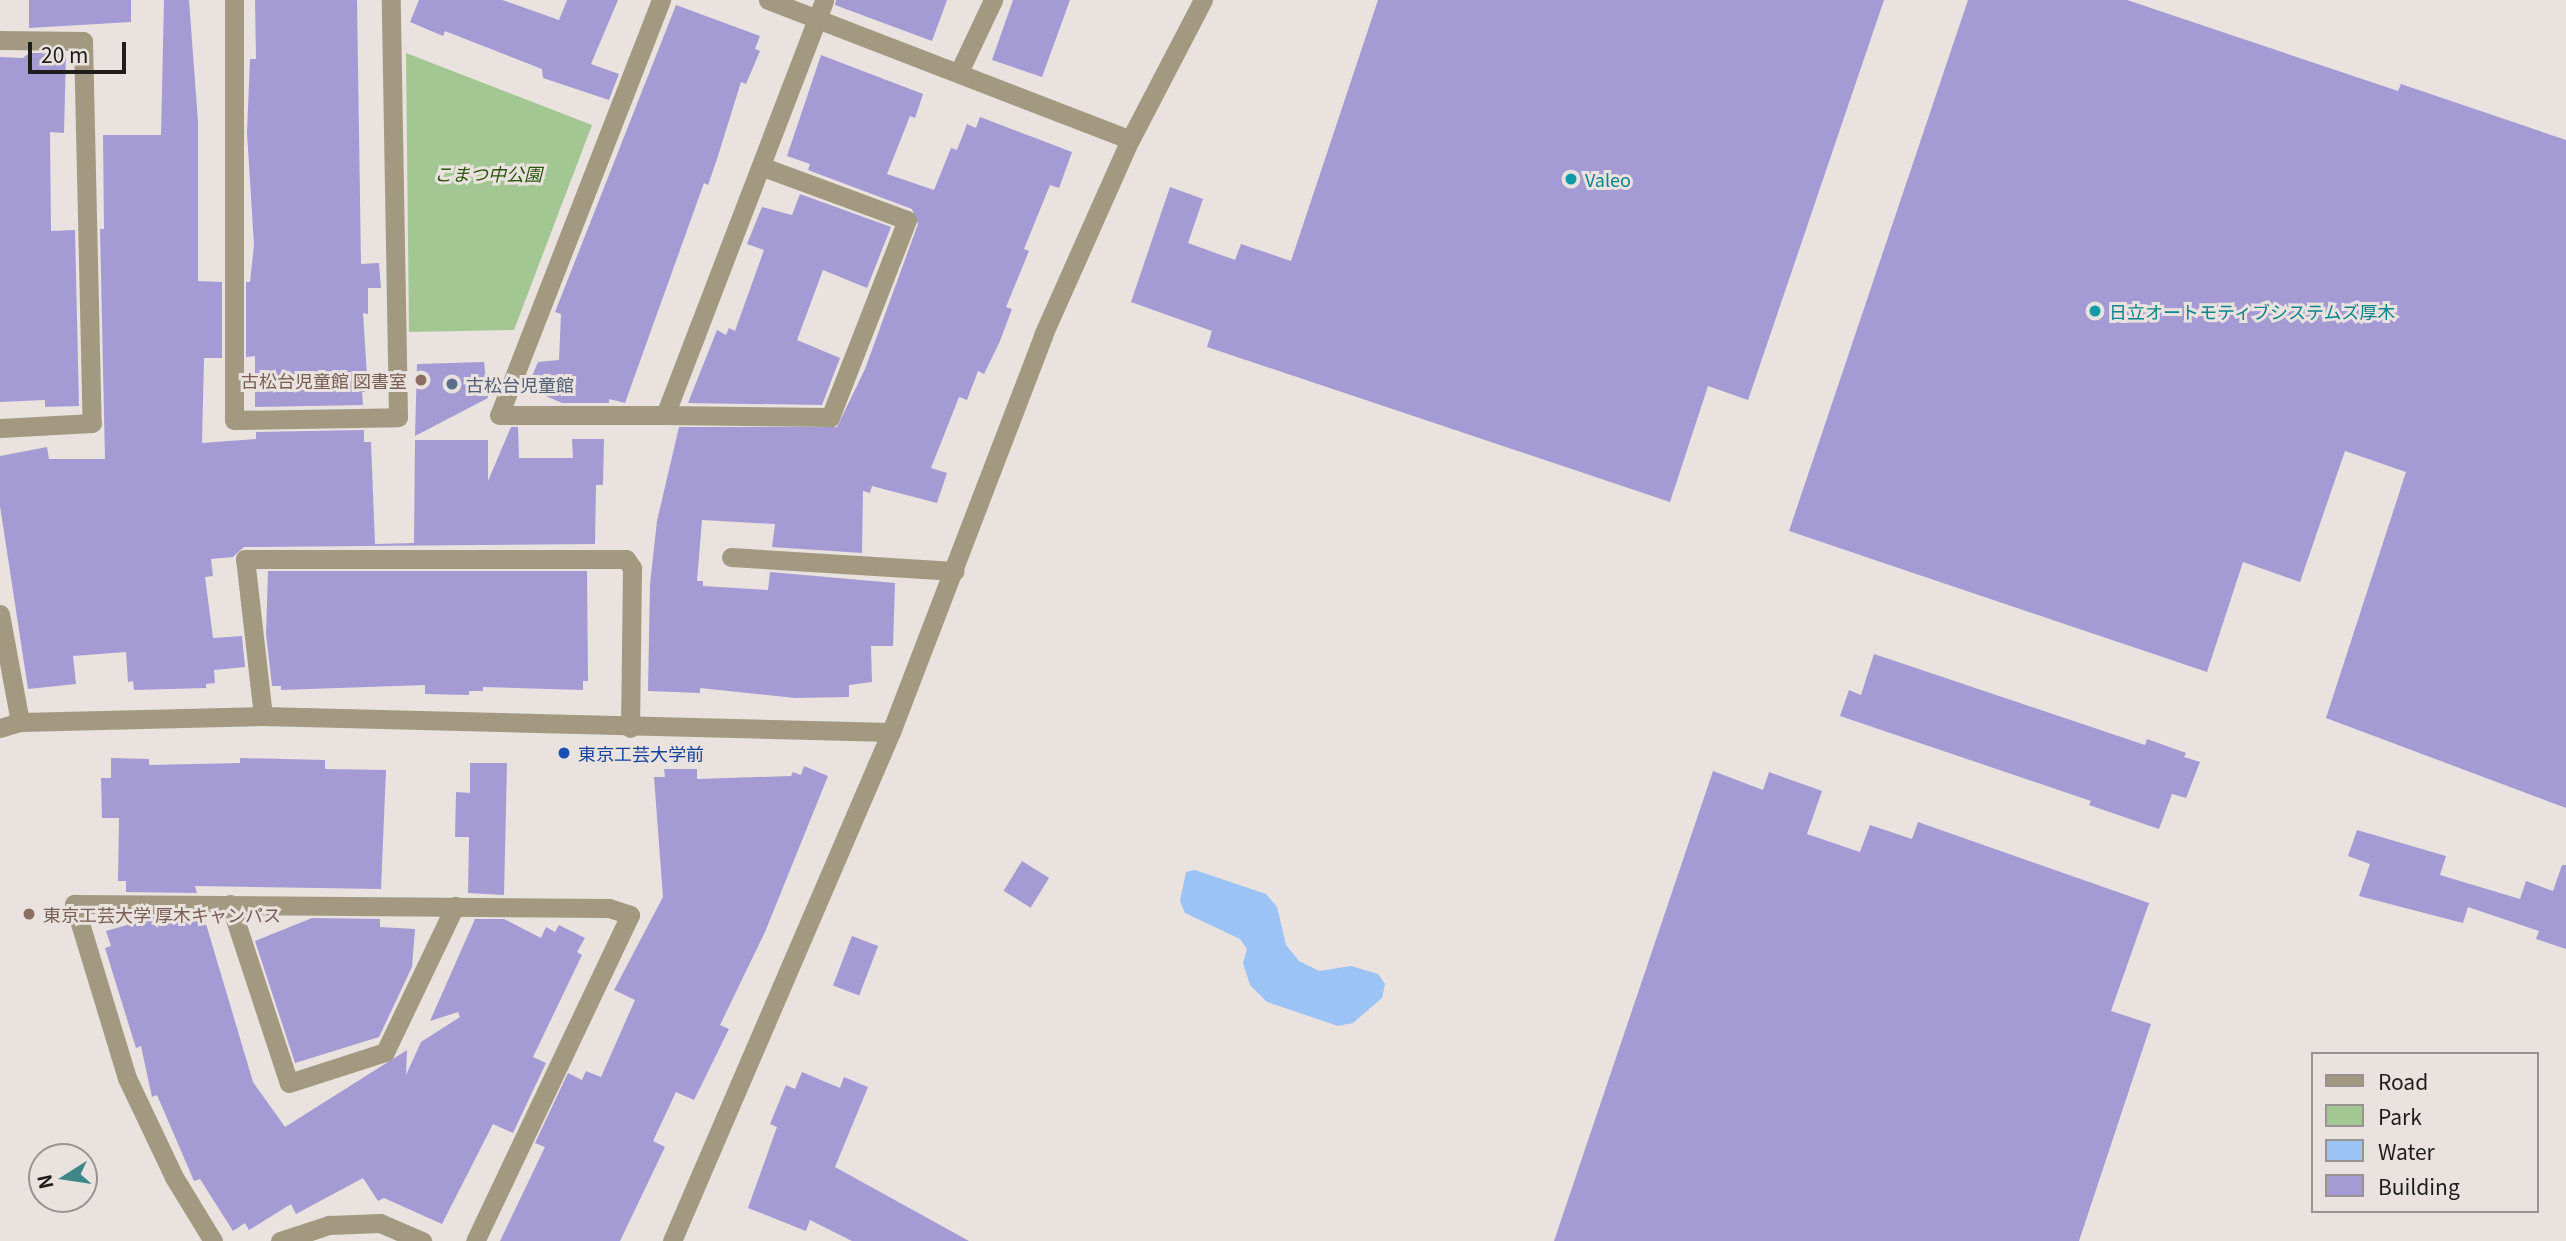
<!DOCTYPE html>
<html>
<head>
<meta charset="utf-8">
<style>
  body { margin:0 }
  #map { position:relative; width:2566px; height:1241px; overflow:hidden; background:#e9e2de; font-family:Georgia,"Noto Sans JP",serif }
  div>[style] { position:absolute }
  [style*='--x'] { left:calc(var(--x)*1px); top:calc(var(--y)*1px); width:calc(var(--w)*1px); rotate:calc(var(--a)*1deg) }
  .green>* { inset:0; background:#a3c792 }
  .water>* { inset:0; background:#9bc3f5 }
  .building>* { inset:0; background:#a49bd4; transform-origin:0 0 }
  .minor>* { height:19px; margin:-9.5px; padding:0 9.5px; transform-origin:9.5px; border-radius:9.5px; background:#a29980 }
  .tertiary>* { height:19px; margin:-9.5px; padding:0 9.5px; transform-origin:9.5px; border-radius:9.5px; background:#a29980 }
  .dots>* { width:19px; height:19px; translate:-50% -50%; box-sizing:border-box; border:4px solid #e9e2de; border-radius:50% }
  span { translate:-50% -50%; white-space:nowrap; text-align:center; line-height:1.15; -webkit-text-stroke:6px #e9e2de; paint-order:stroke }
  .park-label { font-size:18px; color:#2a560a; font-style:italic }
  .culture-label { font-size:18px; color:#0d838f }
  .left { translate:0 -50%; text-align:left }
  .education-label { font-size:18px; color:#785e54 }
  .right { translate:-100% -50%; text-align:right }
  .service-label { font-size:18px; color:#4e5e75 }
  .transit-label { font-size:18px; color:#164399 }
  .legend { position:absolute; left:2311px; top:1052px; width:228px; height:161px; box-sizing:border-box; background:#e9e2de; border:2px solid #989390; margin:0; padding:9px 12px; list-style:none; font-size:21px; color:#1f1d1b }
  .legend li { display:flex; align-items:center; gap:14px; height:35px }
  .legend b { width:35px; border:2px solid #989390 }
  .north { position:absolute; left:28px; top:1143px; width:70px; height:70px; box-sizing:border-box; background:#e9e2de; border:2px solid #989390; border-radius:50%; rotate:258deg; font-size:19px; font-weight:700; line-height:28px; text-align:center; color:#1f1d1b }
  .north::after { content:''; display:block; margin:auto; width:24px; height:32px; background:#3e8787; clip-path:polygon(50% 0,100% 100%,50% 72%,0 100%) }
  .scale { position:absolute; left:28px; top:42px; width:98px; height:32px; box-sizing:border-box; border:4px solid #1f1d1b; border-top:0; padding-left:9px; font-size:21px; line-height:24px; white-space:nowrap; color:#1f1d1b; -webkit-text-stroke:5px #e9e2de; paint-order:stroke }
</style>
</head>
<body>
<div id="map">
  <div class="green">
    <div style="clip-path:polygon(406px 53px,592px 125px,514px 330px,409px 332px)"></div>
  </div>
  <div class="water">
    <div style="clip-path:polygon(1195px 870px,1266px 894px,1277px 907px,1286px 945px,1299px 961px,1319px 971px,1351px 966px,1378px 974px,1385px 984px,1382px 998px,1353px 1023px,1338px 1026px,1267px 1002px,1250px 985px,1243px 963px,1247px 949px,1240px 939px,1185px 913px,1180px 901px,1186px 872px)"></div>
  </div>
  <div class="building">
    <div style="clip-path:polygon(29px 0,131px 0,131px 22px,29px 28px)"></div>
    <div style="clip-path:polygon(164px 0,189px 0,198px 122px,198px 281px,222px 282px,222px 358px,204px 358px,202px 443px,256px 439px,256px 432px,364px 430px,364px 442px,371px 442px,375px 544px,414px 543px,415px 440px,488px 440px,488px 481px,511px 427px,518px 427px,519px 458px,573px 458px,572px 439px,604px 439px,603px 485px,596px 485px,595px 544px,244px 547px,233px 557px,211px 559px,213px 576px,205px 577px,213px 638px,242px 636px,245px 667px,214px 670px,215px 683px,206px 684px,206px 688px,134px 690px,133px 681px,128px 682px,126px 652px,73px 656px,76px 684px,28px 689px,0 506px,0 456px,47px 447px,49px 459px,105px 459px,100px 229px,104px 229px,103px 135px,161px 135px)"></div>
    <div style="clip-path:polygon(255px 0,357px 0,361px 264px,379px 263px,381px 288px,368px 288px,368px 314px,363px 313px,368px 392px,362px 392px,363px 405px,255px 407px,255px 356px,246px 357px,246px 282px,250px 282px,254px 245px,247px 133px,250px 59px,256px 59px)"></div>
    <div style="clip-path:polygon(419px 0,502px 0,559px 20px,567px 0,618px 0,591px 64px,619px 74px,609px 100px,543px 78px,542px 69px,445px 31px,443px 36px,410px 22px)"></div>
    <div style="clip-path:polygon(836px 0,947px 0,932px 41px,835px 5px)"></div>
    <div style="clip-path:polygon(1013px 0,1070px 0,1042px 77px,992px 60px)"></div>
    <div style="clip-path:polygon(1378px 0,1884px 0,1748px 400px,1708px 386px,1670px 502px,1207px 347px,1212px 331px,1131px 302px,1170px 187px,1203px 199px,1188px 243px,1235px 260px,1241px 244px,1291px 261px)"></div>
    <div style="clip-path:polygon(1968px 0,2127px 0,2398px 91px,2401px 84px,2566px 140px,2566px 808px,2326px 718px,2406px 472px,2345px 451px,2300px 582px,2243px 562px,2207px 672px,1789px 531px)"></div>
    <div style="clip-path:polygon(676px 5px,760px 36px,755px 49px,760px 51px,746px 84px,741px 82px,717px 159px,708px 185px,704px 183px,625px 403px,609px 399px,609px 403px,562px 403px,527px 388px,538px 362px,559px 360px,561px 314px,555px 312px)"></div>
    <div style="clip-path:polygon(29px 53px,66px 53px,64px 133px,50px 132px,51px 231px,75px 230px,79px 406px,45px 407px,45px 400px,0 402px,0 57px,23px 58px)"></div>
    <div style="clip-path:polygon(821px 55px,923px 94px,915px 118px,910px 116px,887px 174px,934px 190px,951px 148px,957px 150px,967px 124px,976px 128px,980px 117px,1072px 152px,1059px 188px,1050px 185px,1024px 249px,1029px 251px,1006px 307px,1012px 309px,1000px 341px,984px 374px,978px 371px,967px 400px,959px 397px,931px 468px,947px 473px,937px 503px,872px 486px,870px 493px,863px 491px,862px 553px,772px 547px,775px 524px,702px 520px,697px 581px,703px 581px,703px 586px,768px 590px,770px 572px,895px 583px,893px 646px,871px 646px,872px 682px,849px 685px,849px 697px,795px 698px,700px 688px,700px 693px,648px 691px,650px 584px,657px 521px,679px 427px,837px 427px,865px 369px,918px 224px,912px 209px,808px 170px,810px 164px,787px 156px)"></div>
    <div style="clip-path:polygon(800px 194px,891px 227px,867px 288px,823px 270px,797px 340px,840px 358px,822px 405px,688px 403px,717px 330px,726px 335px,729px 328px,735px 331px,764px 250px,747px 244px,762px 207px,792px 215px)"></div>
    <div style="clip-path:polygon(484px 362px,488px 398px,415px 436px,417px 364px)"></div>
    <div style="clip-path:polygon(268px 571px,587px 571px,588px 681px,583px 681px,583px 690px,483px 687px,483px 691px,469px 691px,469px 695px,425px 694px,425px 685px,281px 690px,281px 686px,272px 686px,266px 634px)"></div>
    <div style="clip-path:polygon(1874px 654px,2145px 745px,2147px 739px,2186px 753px,2184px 757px,2200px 762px,2186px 798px,2172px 794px,2159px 829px,2089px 805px,2091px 801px,1840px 716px,1849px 690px,1861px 695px)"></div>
    <div style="clip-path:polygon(111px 758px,149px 759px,149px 765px,240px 763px,240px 758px,325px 760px,325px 769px,386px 770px,381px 889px,195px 886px,197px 893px,126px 892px,126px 881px,118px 881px,119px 818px,102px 818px,101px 778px,111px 778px)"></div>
    <div style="clip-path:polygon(470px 763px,507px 763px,504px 895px,468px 893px,469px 837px,455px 837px,456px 792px,470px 793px)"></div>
    <div style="clip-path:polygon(804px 766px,828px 776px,765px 932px,720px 1025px,729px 1029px,694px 1100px,676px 1092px,653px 1141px,665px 1147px,620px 1241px,500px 1241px,545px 1147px,535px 1143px,568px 1073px,582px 1080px,586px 1071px,601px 1077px,635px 1000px,614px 990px,663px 897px,654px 777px,665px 777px,664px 769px,697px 769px,697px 779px,791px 776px,793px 772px,801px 775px)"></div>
    <div style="clip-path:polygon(1713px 771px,1763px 790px,1769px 772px,1822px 791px,1807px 834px,1860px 852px,1870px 825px,1912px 839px,1918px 822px,2149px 903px,2111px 1011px,2151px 1024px,2079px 1241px,1554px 1241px)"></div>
    <div style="clip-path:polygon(2357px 830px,2446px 856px,2440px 875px,2520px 899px,2526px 881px,2553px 891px,2562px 865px,2566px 865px,2566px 949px,2536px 939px,2539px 931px,2468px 907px,2463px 923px,2359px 896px,2370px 864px,2348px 856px)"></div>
    <div style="left:1022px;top:861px;width:32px;height:35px;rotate:32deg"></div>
    <div style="clip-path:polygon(127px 917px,204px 917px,253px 1082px,285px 1127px,407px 1050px,406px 1075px,421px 1042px,460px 1017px,458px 1012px,430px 1021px,475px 919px,504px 919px,541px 938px,546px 927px,555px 932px,559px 925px,585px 938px,577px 952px,582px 955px,533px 1057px,546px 1063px,513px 1133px,493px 1124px,442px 1224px,384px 1198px,378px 1201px,363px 1178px,296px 1214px,291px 1204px,249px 1230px,245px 1223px,233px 1231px,200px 1179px,194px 1181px,157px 1095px,152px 1097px,141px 1046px,136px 1048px,105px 948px,111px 946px,106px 931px,127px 925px)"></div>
    <div style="clip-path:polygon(312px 918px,380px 919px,380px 927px,415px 929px,412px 967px,379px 1037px,295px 1063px,255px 941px)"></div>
    <div style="left:852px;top:936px;width:28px;height:53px;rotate:21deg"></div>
    <div style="clip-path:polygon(802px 1072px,840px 1088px,844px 1077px,868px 1087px,835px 1167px,969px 1241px,852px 1241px,810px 1220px,806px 1231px,748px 1208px,777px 1127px,770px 1124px,786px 1085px,795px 1089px)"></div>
  </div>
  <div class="minor">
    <div style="--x:234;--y:0;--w:420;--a:90"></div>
    <div style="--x:234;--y:420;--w:164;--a:-1"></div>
    <div style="--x:398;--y:417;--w:417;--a:-91"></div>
    <div style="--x:661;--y:0;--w:445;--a:111.3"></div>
    <div style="--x:499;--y:415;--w:166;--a:0"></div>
    <div style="--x:768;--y:0;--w:388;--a:21.1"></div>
    <div style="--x:0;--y:40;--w:83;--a:0.7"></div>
    <div style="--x:83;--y:41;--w:382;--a:88.7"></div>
    <div style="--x:92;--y:423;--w:92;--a:176.9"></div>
    <div style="--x:959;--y:72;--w:80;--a:-64.7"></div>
    <div style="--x:763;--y:167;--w:153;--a:20.2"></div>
    <div style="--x:907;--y:220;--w:212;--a:111.3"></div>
    <div style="--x:830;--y:417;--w:165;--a:-179.3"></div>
    <div style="--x:665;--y:415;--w:444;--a:-69"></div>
    <div style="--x:731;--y:557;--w:224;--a:3.6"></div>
    <div style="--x:0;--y:614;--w:110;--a:79.5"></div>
    <div style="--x:263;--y:716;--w:158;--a:-96.5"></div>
    <div style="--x:245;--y:559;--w:381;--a:0"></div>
    <div style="--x:626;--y:559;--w:11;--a:56"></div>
    <div style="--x:632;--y:568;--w:160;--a:90.7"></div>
    <div style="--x:0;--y:728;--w:21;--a:-17"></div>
    <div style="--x:20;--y:722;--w:243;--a:-1.4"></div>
    <div style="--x:263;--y:716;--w:628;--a:1.46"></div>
    <div style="--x:230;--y:904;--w:188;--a:71.8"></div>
    <div style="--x:289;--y:1083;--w:101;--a:-17.9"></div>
    <div style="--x:385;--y:1052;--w:162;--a:-64.4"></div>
    <div style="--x:213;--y:1241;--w:75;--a:-121.4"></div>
    <div style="--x:174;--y:1177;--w:110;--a:-115.4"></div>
    <div style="--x:127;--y:1078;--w:182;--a:-106.9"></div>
    <div style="--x:74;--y:904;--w:535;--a:0.43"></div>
    <div style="--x:609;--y:908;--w:22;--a:18"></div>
    <div style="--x:630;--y:915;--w:361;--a:115.4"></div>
    <div style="--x:280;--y:1241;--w:52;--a:-18.1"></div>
    <div style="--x:329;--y:1225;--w:51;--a:-2.2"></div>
    <div style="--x:380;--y:1223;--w:46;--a:23.2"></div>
  </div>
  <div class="tertiary">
    <div style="--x:672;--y:1241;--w:554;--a:-66.72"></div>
    <div style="--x:891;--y:732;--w:425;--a:-69"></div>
    <div style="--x:1043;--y:335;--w:214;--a:-66"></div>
    <div style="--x:1130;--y:140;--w:158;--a:-62.5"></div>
  </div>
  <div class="dots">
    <div style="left:1571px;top:179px;background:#0f9aa8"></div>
    <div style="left:2095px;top:311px;background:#0f9aa8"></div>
    <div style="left:421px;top:380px;background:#8d6e63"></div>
    <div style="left:452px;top:384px;background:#5c6f8a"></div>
    <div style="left:564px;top:753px;background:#1a4fb4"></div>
    <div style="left:29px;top:914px;background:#8d6e63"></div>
  </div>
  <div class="park-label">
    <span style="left:488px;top:173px">こまつ中公園</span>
  </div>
  <div class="culture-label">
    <span class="left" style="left:1585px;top:179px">Valeo</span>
    <span class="left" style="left:2109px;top:311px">日立オートモティブシステムズ厚木</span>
  </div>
  <div class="education-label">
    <span class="right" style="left:407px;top:380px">古松台児童館 図書室</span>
    <span class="left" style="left:43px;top:914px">東京工芸大学 厚木キャンパス</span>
  </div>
  <div class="service-label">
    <span class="left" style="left:466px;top:384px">古松台児童館</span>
  </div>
  <div class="transit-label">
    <span class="left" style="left:578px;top:753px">東京工芸大学前</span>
  </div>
  <ul class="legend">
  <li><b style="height:9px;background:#a29980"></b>Road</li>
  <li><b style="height:19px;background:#a3c792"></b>Park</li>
  <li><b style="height:19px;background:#9bc3f5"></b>Water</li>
  <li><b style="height:19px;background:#a49bd4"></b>Building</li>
  </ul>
  <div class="north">N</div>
  <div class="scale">20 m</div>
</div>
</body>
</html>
